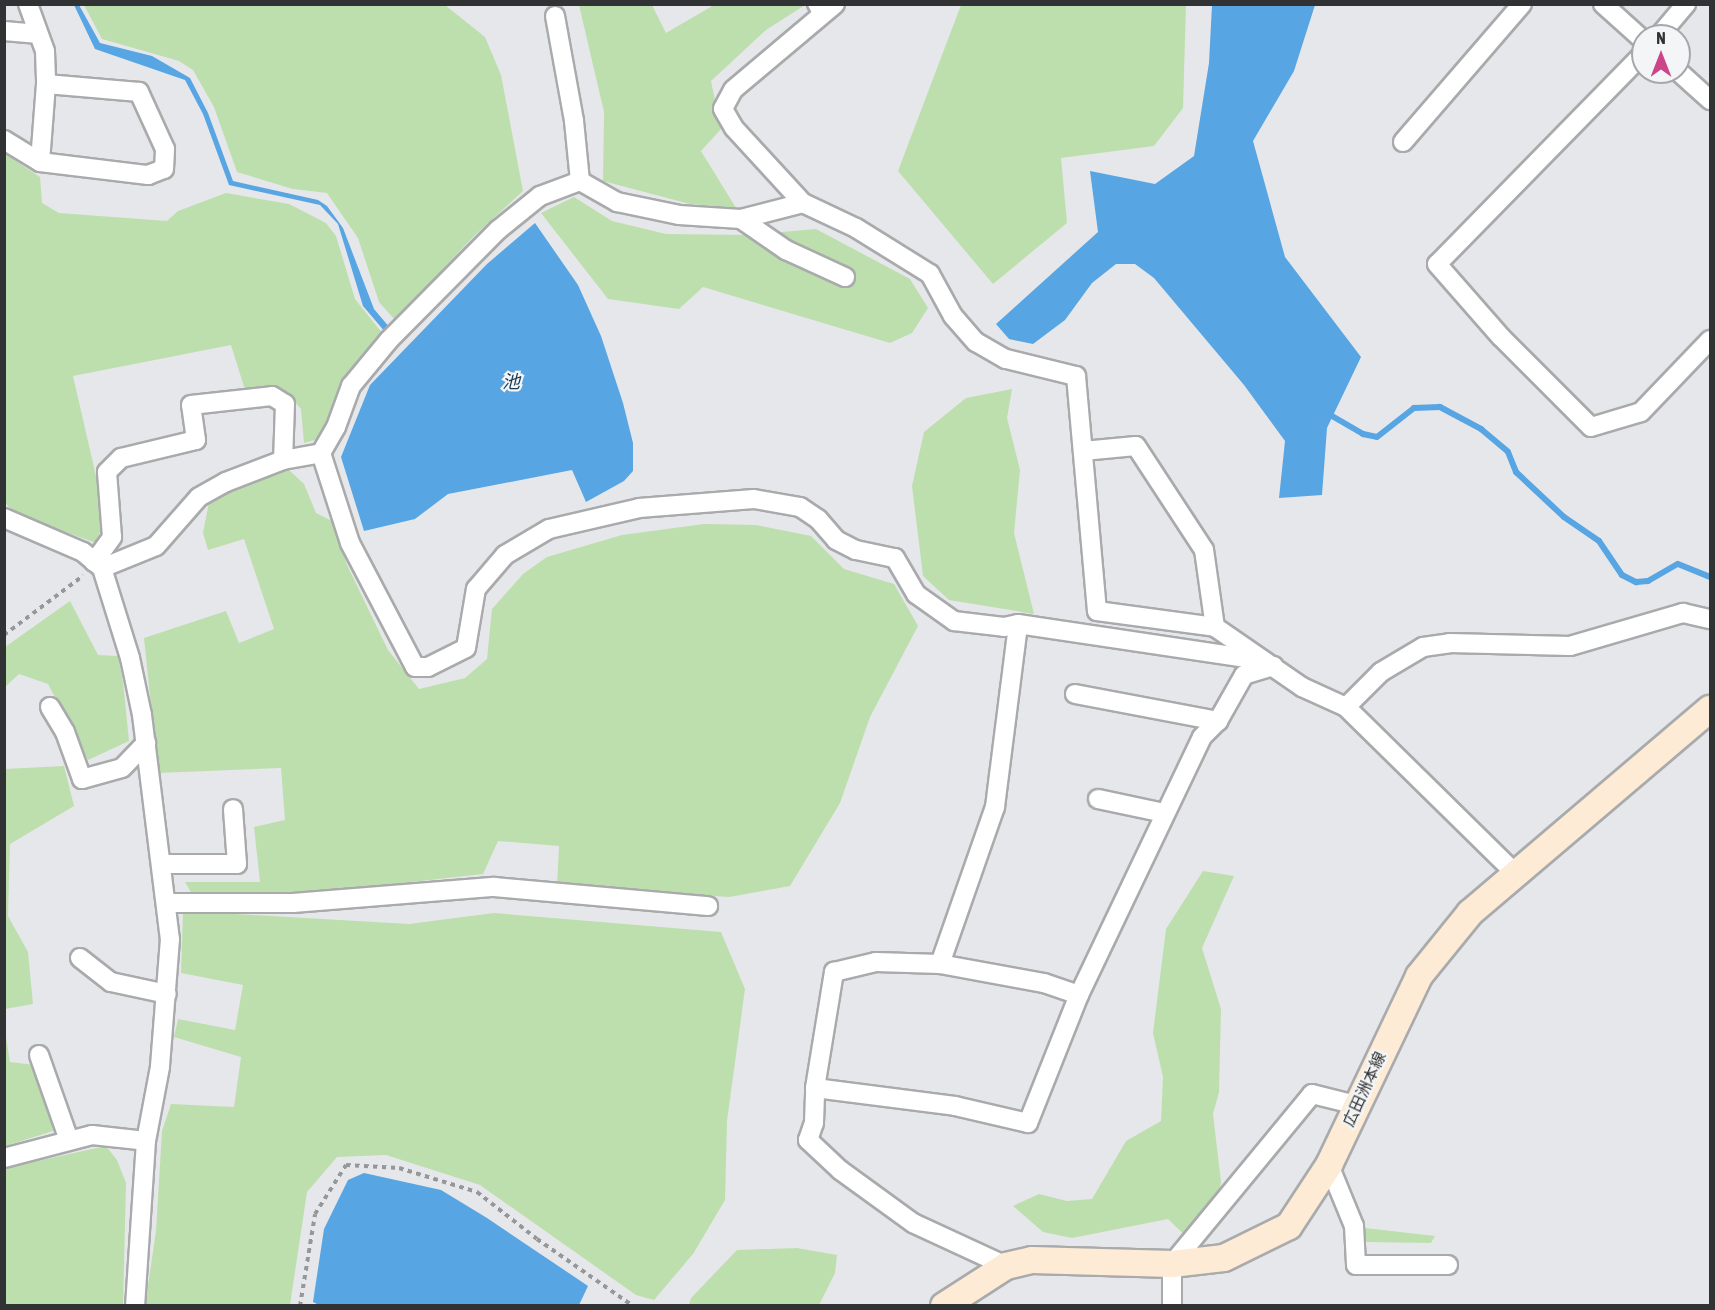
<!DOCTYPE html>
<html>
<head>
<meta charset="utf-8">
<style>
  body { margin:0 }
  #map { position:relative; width:1715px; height:1310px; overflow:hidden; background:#e6e7ea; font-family:"Asap Condensed","Noto Sans JP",sans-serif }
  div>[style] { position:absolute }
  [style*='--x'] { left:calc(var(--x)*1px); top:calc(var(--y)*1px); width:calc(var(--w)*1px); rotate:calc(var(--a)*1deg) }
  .green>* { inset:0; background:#bddfad }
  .water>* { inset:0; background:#57a5e3 }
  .stream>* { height:6px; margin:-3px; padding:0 3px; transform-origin:3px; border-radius:3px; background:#57a5e3 }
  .path>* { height:4px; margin-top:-2px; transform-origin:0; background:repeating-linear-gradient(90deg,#969799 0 4.5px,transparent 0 9px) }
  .roads { filter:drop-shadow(2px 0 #a9aaac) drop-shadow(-2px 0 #a9aaac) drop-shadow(0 2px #a9aaac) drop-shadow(0 -2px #a9aaac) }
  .lane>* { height:9px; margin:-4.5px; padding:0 4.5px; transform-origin:4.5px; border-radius:4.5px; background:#fff }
  .street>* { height:18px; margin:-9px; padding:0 9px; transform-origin:9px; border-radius:9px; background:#fff }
  .secondary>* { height:26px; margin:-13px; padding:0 13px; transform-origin:13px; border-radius:13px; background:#feebd5 }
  span { translate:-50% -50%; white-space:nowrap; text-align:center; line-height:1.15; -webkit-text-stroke:4.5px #f3f5f7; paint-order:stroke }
  .street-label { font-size:16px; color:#313233 }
  .water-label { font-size:18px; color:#183952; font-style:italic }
  .frame { position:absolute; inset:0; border:6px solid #313233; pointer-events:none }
  .north { position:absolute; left:1631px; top:24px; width:60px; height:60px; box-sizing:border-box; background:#f3f5f7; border:2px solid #a5a7a9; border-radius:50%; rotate:0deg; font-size:16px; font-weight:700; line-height:24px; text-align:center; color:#313233 }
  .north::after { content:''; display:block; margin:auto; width:21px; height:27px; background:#cb4689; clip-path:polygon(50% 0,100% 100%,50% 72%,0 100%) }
</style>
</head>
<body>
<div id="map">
  <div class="green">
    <div style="clip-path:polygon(84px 5px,445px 5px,485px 37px,501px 75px,523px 191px,473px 237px,395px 320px,379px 302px,358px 238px,327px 193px,293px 189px,237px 172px,214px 107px,193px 70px,179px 61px,102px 39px)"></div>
    <div style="clip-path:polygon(579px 5px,652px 5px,666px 33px,714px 5px,805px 5px,766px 30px,711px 81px,721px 129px,701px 151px,736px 208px,690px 204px,603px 181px,604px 112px)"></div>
    <div style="clip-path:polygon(961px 5px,1186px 5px,1183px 108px,1154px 146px,1061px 158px,1067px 223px,993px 284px,898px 171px)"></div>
    <div style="clip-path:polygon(5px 154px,40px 177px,42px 203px,59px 213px,167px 221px,178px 211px,226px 193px,289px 204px,326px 223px,336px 236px,355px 299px,383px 334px,346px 376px,334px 420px,322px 438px,304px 443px,301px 409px,284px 390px,245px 390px,231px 345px,73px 376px,99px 489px,103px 523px,96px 543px,13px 513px,5px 502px)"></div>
    <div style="clip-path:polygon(574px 197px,612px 221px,666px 234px,749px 235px,816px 229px,910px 279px,928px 308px,912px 333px,890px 343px,703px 287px,679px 309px,608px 299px,541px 213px)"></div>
    <div style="clip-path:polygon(1012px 389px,1007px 418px,1020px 470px,1014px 533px,1034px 614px,949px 600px,923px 576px,912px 486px,924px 432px,966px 398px)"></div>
    <div style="clip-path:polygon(288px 469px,304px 484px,316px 513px,332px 521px,347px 565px,388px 650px,419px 689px,465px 678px,487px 659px,492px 609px,523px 574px,547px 557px,622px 535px,704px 524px,756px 525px,811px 536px,844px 569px,894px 584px,918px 626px,870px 717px,840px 803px,790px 886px,729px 897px,557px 886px,559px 846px,498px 841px,483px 874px,286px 896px,192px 894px,185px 882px,260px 882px,254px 827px,285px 820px,281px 768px,158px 773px,144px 638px,226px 611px,239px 643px,274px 629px,244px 539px,208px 550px,203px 533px,209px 502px,257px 478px)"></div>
    <div style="clip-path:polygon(70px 601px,98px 655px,118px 656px,123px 682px,129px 741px,88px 760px,48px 684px,19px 674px,5px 687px,5px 647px)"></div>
    <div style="clip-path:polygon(64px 766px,74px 806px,10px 844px,8px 916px,28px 952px,33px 1004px,5px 1009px,5px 769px)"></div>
    <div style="clip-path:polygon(1203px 871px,1234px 876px,1202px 948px,1221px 1009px,1219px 1092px,1213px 1114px,1221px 1182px,1214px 1224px,1192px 1242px,1168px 1219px,1072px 1238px,1043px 1232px,1013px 1206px,1039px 1194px,1067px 1201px,1092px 1199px,1126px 1141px,1161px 1121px,1163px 1077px,1153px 1033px,1166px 929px)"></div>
    <div style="clip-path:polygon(183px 911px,409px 924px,494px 913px,721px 932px,745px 989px,727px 1121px,725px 1200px,693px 1254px,654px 1300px,636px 1295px,480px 1185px,386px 1155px,337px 1157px,307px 1192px,290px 1305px,145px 1306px,156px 1231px,162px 1131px,171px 1104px,234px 1107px,241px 1057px,174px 1037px,178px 1019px,235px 1030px,243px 985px,181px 973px)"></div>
    <div style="clip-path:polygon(4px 1025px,10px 1062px,35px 1065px,53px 1131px,5px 1146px)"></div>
    <div style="clip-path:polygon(106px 1146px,117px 1160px,126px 1183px,123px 1305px,5px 1305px,5px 1168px)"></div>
    <div style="clip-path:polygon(1365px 1228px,1435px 1236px,1431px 1243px,1365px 1242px)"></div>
    <div style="clip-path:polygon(797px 1248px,837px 1255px,835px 1273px,819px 1305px,689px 1305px,691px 1298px,737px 1250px)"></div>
  </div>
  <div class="water">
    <div style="clip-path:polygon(74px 5px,79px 5px,100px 43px,152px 56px,190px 78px,208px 113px,233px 181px,318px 200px,327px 206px,343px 228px,374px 309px,390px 328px,386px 333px,363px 306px,338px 224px,320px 205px,229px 185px,203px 114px,185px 80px,95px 49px)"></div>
    <div style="clip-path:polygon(1212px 5px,1315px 5px,1294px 71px,1253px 141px,1285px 257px,1361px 357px,1327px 428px,1322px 495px,1279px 498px,1285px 441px,1244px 385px,1154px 278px,1135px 264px,1116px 264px,1092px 283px,1065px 320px,1033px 344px,1009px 339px,996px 324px,1098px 232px,1090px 171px,1155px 184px,1194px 156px,1209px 63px)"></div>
    <div style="clip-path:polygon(535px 223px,578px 285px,601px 336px,623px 403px,633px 443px,633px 471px,624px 481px,586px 502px,572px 470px,448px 494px,415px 519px,364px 531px,341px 457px,370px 385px,487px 264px)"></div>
    <div style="clip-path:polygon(364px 1173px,441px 1190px,487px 1218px,588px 1286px,579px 1305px,319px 1305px,313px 1302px,324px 1229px,348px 1180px)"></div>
  </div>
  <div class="stream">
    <div style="--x:1332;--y:416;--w:36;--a:30"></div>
    <div style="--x:1363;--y:434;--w:14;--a:12"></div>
    <div style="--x:1377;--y:437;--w:47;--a:-38.1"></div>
    <div style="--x:1414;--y:408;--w:26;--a:-2"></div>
    <div style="--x:1440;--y:407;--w:47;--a:28.2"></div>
    <div style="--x:1481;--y:429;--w:35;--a:40"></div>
    <div style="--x:1508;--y:452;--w:22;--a:68"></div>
    <div style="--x:1516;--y:472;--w:66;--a:43.2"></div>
    <div style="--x:1564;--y:517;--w:42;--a:34.4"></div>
    <div style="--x:1599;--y:541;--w:41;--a:55.9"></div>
    <div style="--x:1622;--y:575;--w:16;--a:27"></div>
    <div style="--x:1636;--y:582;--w:12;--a:-5"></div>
    <div style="--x:1648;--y:581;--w:34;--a:-30"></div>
    <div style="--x:1678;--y:564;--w:35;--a:22"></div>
  </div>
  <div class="path">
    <div style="--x:4;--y:635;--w:99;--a:-36.8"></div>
    <div style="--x:300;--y:1306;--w:93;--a:-80.7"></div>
    <div style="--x:315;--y:1214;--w:58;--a:-57.7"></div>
    <div style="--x:346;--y:1165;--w:53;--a:3.2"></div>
    <div style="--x:399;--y:1168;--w:82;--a:17.1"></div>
    <div style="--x:477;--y:1192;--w:76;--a:38.1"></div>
    <div style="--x:537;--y:1239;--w:117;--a:34.9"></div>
  </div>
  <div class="roads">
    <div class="lane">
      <div style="--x:812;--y:4;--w:15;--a:62"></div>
    </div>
    <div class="street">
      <div style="--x:28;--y:4;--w:50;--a:70.1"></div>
      <div style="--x:45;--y:51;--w:33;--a:88"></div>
      <div style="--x:835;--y:4;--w:133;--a:139.9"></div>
      <div style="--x:733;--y:90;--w:21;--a:118"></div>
      <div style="--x:723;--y:109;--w:22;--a:60"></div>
      <div style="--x:734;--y:128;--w:102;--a:47.4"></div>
      <div style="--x:803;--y:203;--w:59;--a:25.3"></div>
      <div style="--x:856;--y:228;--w:87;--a:31.9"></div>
      <div style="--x:930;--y:274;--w:48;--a:61.3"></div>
      <div style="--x:953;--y:316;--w:35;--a:49"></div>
      <div style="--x:976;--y:342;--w:34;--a:30"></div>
      <div style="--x:1006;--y:359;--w:72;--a:13.7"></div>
      <div style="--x:1076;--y:376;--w:236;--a:84.9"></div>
      <div style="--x:1097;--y:611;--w:119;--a:7.7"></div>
      <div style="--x:1215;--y:627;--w:106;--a:34.6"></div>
      <div style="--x:1302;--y:687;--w:48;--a:24.4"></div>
      <div style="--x:1346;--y:707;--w:237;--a:44.5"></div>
      <div style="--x:1603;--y:4;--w:54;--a:42"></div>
      <div style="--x:555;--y:16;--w:107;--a:79.7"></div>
      <div style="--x:574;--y:121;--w:60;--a:84.3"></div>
      <div style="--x:4;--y:31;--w:32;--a:5"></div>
      <div style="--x:1659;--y:36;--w:42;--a:-49.8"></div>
      <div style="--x:1643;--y:54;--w:294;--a:134.4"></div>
      <div style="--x:1437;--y:264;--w:97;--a:48.8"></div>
      <div style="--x:1501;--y:337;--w:127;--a:45"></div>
      <div style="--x:1591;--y:427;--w:52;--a:-16.7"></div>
      <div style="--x:1641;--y:412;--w:100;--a:-46.2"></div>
      <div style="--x:1679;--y:72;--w:42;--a:42.1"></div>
      <div style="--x:4;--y:140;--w:42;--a:31.4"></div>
      <div style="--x:40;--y:162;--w:109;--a:6.9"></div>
      <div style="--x:148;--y:175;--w:17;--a:-21"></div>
      <div style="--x:164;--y:169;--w:20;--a:-87"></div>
      <div style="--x:165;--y:149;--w:63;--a:-114.5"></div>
      <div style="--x:139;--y:92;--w:93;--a:-175.1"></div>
      <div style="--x:46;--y:84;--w:78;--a:94.4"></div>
      <div style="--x:1403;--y:142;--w:182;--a:-49.2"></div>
      <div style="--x:741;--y:219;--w:55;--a:34.6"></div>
      <div style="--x:786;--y:250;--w:65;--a:24.6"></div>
      <div style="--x:1083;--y:451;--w:53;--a:-5.4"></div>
      <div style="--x:1136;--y:446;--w:124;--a:56.8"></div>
      <div style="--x:1204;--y:550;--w:78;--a:81.9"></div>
      <div style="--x:321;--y:453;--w:95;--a:72.1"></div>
      <div style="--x:350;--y:543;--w:140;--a:62.3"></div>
      <div style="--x:415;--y:667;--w:13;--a:0"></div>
      <div style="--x:428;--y:667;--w:42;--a:-26.6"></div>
      <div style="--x:466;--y:648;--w:60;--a:-80.4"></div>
      <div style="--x:476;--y:589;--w:45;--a:-49.5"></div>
      <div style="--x:505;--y:555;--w:51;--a:-30.6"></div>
      <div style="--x:549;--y:529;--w:92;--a:-13.1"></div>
      <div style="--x:639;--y:508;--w:115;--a:-4.5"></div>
      <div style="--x:754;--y:499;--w:47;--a:9.9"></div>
      <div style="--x:800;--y:507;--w:22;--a:34"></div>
      <div style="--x:818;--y:519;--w:28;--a:49"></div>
      <div style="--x:836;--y:540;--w:22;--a:27"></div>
      <div style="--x:856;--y:550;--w:40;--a:12"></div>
      <div style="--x:895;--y:558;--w:42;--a:59.7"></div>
      <div style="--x:916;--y:594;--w:47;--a:35.4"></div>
      <div style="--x:954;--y:621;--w:50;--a:6.8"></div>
      <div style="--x:1004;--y:627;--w:14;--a:-12"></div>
      <div style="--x:1018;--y:624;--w:243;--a:8.5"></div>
      <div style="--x:4;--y:518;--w:86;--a:23.3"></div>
      <div style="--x:83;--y:552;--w:25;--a:40"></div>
      <div style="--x:102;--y:568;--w:94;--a:72.7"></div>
      <div style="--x:130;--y:658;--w:58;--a:78.1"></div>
      <div style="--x:142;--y:715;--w:226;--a:82.9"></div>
      <div style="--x:170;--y:939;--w:128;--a:94.5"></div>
      <div style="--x:160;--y:1067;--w:75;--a:100.7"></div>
      <div style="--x:146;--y:1141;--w:165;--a:93.8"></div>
      <div style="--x:94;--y:562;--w:31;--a:-54"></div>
      <div style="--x:112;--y:537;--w:65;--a:-94.4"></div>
      <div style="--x:107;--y:472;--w:20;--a:-45"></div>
      <div style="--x:121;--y:458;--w:77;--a:-13.5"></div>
      <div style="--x:196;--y:440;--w:35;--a:-98"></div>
      <div style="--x:191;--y:405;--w:81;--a:-6.3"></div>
      <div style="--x:272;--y:396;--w:15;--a:32"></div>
      <div style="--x:285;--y:404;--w:56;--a:92"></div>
      <div style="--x:102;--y:568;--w:58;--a:-22.2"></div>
      <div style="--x:156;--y:546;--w:65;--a:-48.7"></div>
      <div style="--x:199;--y:497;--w:31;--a:-29"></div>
      <div style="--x:226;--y:482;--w:61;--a:-21.1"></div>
      <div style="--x:283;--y:460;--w:39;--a:-10"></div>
      <div style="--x:321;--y:453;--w:30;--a:-60"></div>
      <div style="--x:336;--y:427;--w:44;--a:-69.9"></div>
      <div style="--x:351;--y:386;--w:60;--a:-50.4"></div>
      <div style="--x:389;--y:340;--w:155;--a:-45.3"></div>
      <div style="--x:498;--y:230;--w:54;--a:-39"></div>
      <div style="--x:540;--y:196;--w:43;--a:-20.6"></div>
      <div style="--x:580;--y:181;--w:43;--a:29.6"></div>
      <div style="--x:617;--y:202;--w:63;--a:11.8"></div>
      <div style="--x:679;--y:215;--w:62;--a:3.7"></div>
      <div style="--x:741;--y:219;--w:64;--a:-14.5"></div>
      <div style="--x:1075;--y:694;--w:146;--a:10.7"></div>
      <div style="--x:50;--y:707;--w:29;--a:59"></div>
      <div style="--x:65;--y:732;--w:50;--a:70.1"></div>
      <div style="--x:82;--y:779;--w:41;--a:-15.4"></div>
      <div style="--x:122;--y:768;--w:35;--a:-46"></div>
      <div style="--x:1346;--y:707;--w:49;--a:-45"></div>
      <div style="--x:1381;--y:672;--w:49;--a:-30.8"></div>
      <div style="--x:1423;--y:647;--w:27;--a:-8"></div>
      <div style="--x:1450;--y:643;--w:120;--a:1.4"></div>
      <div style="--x:1570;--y:646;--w:118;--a:-16.3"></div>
      <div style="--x:1683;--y:613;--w:28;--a:13"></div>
      <div style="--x:1098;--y:799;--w:67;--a:12"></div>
      <div style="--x:162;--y:864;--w:75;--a:0"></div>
      <div style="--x:237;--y:864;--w:55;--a:-94.2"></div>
      <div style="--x:167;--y:903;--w:126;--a:0"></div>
      <div style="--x:293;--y:903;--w:202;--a:-4.6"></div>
      <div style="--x:494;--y:887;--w:215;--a:5.1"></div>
      <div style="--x:80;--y:958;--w:39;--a:38"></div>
      <div style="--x:111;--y:982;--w:57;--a:12.1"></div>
      <div style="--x:940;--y:964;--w:166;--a:-70.7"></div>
      <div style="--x:995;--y:807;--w:184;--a:-82.8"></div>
      <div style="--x:39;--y:1055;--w:90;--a:70.6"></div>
      <div style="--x:815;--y:1088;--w:118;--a:-80.7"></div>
      <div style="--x:834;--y:972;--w:43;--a:-13.4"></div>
      <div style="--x:876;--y:962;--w:64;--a:1.8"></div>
      <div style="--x:940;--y:964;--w:106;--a:10.4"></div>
      <div style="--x:1044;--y:983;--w:37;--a:19"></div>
      <div style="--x:4;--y:1158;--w:91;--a:-14.6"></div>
      <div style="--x:92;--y:1135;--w:54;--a:6.3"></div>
      <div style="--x:1329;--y:1165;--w:66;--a:67.7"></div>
      <div style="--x:1354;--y:1226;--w:39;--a:87"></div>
      <div style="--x:1356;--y:1265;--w:92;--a:0"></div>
      <div style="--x:1006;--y:1266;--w:102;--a:-155.2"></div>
      <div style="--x:913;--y:1223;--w:90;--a:-144"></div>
      <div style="--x:840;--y:1170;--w:44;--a:-136.8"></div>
      <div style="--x:808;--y:1140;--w:18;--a:-71"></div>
      <div style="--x:814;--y:1123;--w:35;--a:-88"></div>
      <div style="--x:815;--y:1088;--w:141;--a:7.3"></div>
      <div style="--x:955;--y:1106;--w:75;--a:13.1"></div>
      <div style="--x:1028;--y:1123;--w:138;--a:-68.3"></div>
      <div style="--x:1079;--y:995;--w:286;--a:-64.5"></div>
      <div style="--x:1202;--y:737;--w:23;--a:-45"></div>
      <div style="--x:1218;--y:721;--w:53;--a:-60.5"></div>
      <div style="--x:1244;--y:675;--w:31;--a:-17"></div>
      <div style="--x:1172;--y:1306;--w:42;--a:-90"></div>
      <div style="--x:1172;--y:1264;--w:220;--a:-50.5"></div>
      <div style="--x:1312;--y:1094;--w:45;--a:14"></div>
    </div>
    <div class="secondary">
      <div style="--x:944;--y:1306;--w:74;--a:-32.8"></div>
      <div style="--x:1006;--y:1266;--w:27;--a:-13"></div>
      <div style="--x:1032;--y:1260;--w:140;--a:1.6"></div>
      <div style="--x:1172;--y:1264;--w:52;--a:-6.6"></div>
      <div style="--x:1224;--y:1258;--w:72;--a:-26.2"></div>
      <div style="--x:1289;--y:1226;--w:73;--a:-56.7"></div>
      <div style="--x:1329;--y:1165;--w:209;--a:-64.5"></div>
      <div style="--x:1419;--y:976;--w:81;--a:-51"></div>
      <div style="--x:1470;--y:913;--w:315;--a:-40.4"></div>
    </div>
  </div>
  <div class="street-label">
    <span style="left:1364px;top:1089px;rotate:-65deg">広田洲本線</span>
  </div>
  <div class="water-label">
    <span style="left:511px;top:382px">池</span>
  </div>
  <div class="frame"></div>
  <div class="north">N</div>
</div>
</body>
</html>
